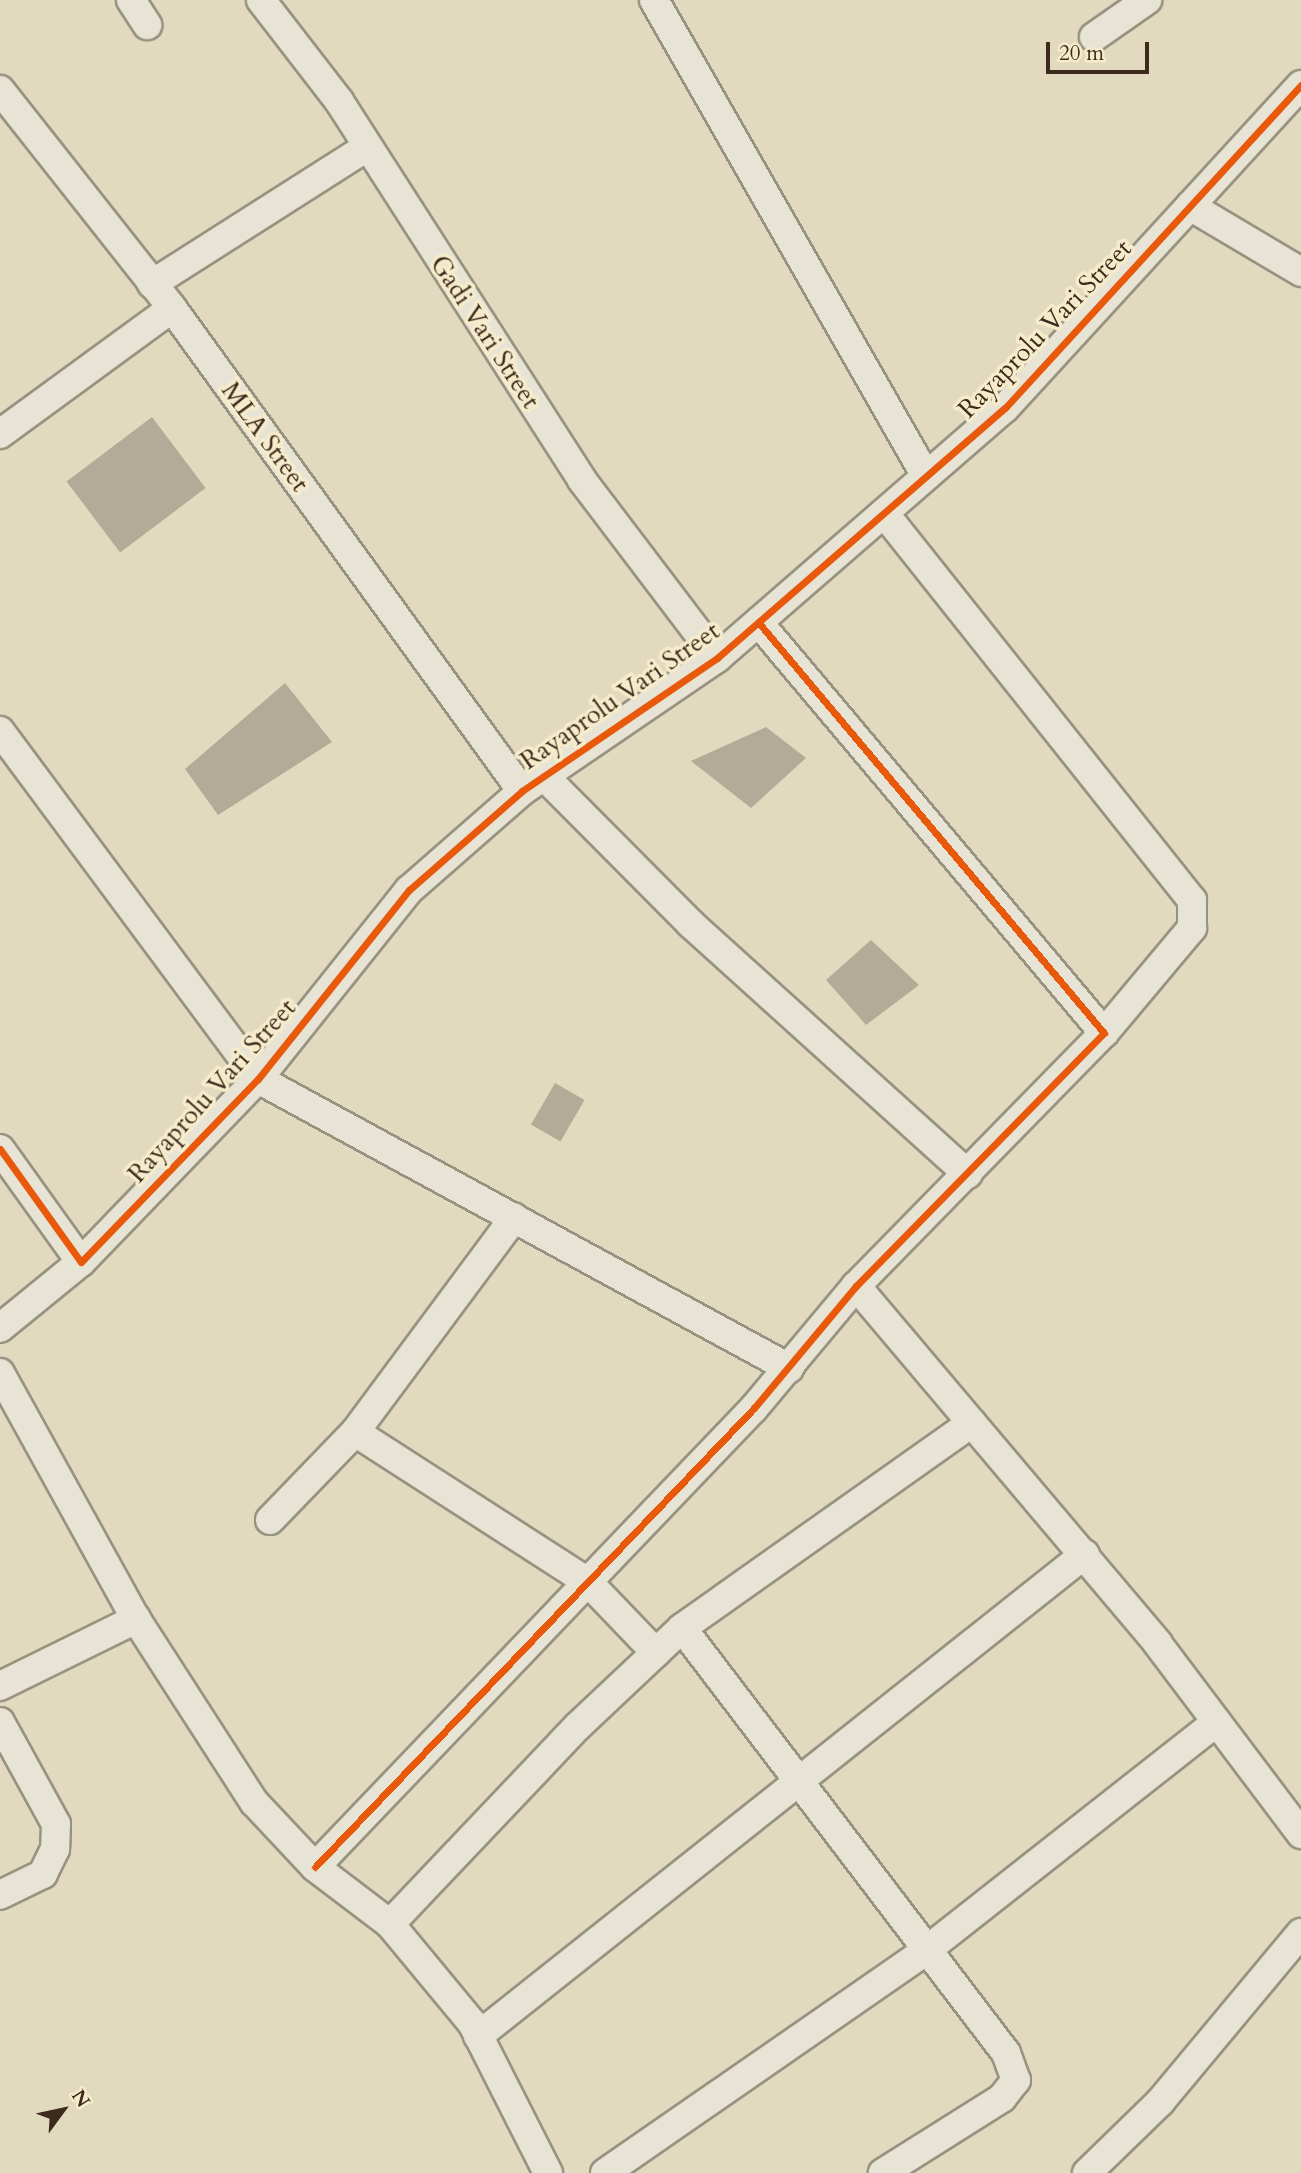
<!DOCTYPE html>
<html>
<head>
<meta charset="utf-8">
<style>
  body { margin:0 }
  #map { position:relative; width:1301px; height:2173px; overflow:hidden; background:#e2dabe; font-family:Cardo,serif }
  div>[style] { position:absolute }
  [style*='--x'] { left:calc(var(--x)*1px); top:calc(var(--y)*1px); width:calc(var(--w)*1px); rotate:calc(var(--a)*1deg) }
  .building>* { inset:0; background:#b2ab98; transform-origin:0 0 }
  .roads { filter:drop-shadow(2px 0 #989281) drop-shadow(-2px 0 #989281) drop-shadow(0 2px #989281) drop-shadow(0 -2px #989281) }
  .minor>* { height:28px; margin:-14px; padding:0 14px; transform-origin:14px; border-radius:14px; background:#e7e3d5 }
  .cycleway>* { height:7px; margin:-3.5px; padding:0 3.5px; transform-origin:3.5px; border-radius:3.5px; background:#e8590c }
  span { translate:-50% -50%; white-space:nowrap; text-align:center; line-height:1.15; -webkit-text-stroke:7px #f6eccb; paint-order:stroke }
  .street-label { font-size:26px; color:#3c2b1d }
  .north { position:absolute; left:28px; top:2075px; width:70px; height:70px; -webkit-text-stroke:5px #f6eccb; paint-order:stroke; rotate:57deg; font-size:19px; font-weight:700; line-height:28px; text-align:center; color:#3c2b1d }
  .north::after { content:''; display:block; margin:auto; width:24px; height:32px; background:#3c2b1d; clip-path:polygon(50% 0,100% 100%,50% 72%,0 100%) }
  .scale { position:absolute; left:1046px; top:42px; width:103px; height:32px; box-sizing:border-box; border:4px solid #3c2b1d; border-top:0; padding-left:9px; font-size:21px; line-height:24px; white-space:nowrap; color:#3c2b1d; -webkit-text-stroke:5px #f6eccb; paint-order:stroke }
</style>
</head>
<body>
<div id="map">
  <div class="building">
    <div style="left:152px;top:417px;width:89px;height:107px;rotate:53deg"></div>
    <div style="clip-path:polygon(285px 683px,332px 742px,218px 815px,185px 769px)"></div>
    <div style="clip-path:polygon(766px 727px,806px 758px,751px 808px,691px 761px)"></div>
    <div style="clip-path:polygon(871px 940px,919px 985px,866px 1025px,826px 980px)"></div>
    <div style="left:555px;top:1083px;width:34px;height:48px;rotate:30deg"></div>
  </div>
  <div class="roads">
    <div class="minor">
      <div style="--x:131;--y:0;--w:30;--a:57"></div>
      <div style="--x:261;--y:0;--w:128;--a:52.3"></div>
      <div style="--x:339;--y:101;--w:450;--a:57.3"></div>
      <div style="--x:582;--y:480;--w:223;--a:52.8"></div>
      <div style="--x:654;--y:0;--w:548;--a:60.26"></div>
      <div style="--x:1094;--y:37;--w:65;--a:-34.9"></div>
      <div style="--x:0;--y:90;--w:278;--a:51.7"></div>
      <div style="--x:172;--y:308;--w:596;--a:54.07"></div>
      <div style="--x:1190;--y:206;--w:129;--a:30.7"></div>
      <div style="--x:152;--y:284;--w:255;--a:-32.5"></div>
      <div style="--x:0;--y:434;--w:213;--a:-36.2"></div>
      <div style="--x:884;--y:513;--w:495;--a:51.5"></div>
      <div style="--x:1192;--y:900;--w:28;--a:90"></div>
      <div style="--x:1192;--y:928;--w:137;--a:130"></div>
      <div style="--x:0;--y:731;--w:433;--a:53.4"></div>
      <div style="--x:258;--y:1079;--w:605;--a:28.56"></div>
      <div style="--x:544;--y:776;--w:209;--a:45.2"></div>
      <div style="--x:691;--y:924;--w:373;--a:42.1"></div>
      <div style="--x:0;--y:1149;--w:139;--a:54.4"></div>
      <div style="--x:81;--y:1262;--w:255;--a:-46"></div>
      <div style="--x:258;--y:1079;--w:242;--a:-51.4"></div>
      <div style="--x:409;--y:890;--w:150;--a:-41.2"></div>
      <div style="--x:522;--y:791;--w:236;--a:-34.3"></div>
      <div style="--x:717;--y:658;--w:381;--a:-41"></div>
      <div style="--x:1005;--y:408;--w:438;--a:-47.5"></div>
      <div style="--x:856;--y:1286;--w:468;--a:49.8"></div>
      <div style="--x:1158;--y:1644;--w:238;--a:53"></div>
      <div style="--x:0;--y:1328;--w:104;--a:-39.2"></div>
      <div style="--x:0;--y:1373;--w:281;--a:61.1"></div>
      <div style="--x:136;--y:1619;--w:218;--a:57.2"></div>
      <div style="--x:254;--y:1802;--w:89;--a:46.8"></div>
      <div style="--x:315;--y:1867;--w:94;--a:37.2"></div>
      <div style="--x:390;--y:1924;--w:129;--a:50.4"></div>
      <div style="--x:472;--y:2023;--w:168;--a:63.1"></div>
      <div style="--x:355;--y:1432;--w:277;--a:32.8"></div>
      <div style="--x:588;--y:1582;--w:98;--a:46.2"></div>
      <div style="--x:270;--y:1520;--w:122;--a:-46"></div>
      <div style="--x:355;--y:1432;--w:267;--a:-53.4"></div>
      <div style="--x:682;--y:1628;--w:534;--a:52.68"></div>
      <div style="--x:1006;--y:2053;--w:29;--a:70"></div>
      <div style="--x:1016;--y:2080;--w:23;--a:128"></div>
      <div style="--x:1002;--y:2098;--w:141;--a:147.8"></div>
      <div style="--x:0;--y:1686;--w:152;--a:-26.2"></div>
      <div style="--x:0;--y:1722;--w:116;--a:61.2"></div>
      <div style="--x:56;--y:1824;--w:25;--a:92"></div>
      <div style="--x:55;--y:1849;--w:28;--a:116"></div>
      <div style="--x:43;--y:1874;--w:48;--a:154"></div>
      <div style="--x:315;--y:1867;--w:635;--a:-46.28"></div>
      <div style="--x:754;--y:1408;--w:159;--a:-50.1"></div>
      <div style="--x:856;--y:1286;--w:354;--a:-45.6"></div>
      <div style="--x:1104;--y:1033;--w:537;--a:-130.09"></div>
      <div style="--x:390;--y:1924;--w:273;--a:-46.5"></div>
      <div style="--x:578;--y:1726;--w:143;--a:-43.3"></div>
      <div style="--x:682;--y:1628;--w:355;--a:-35.3"></div>
      <div style="--x:478;--y:2036;--w:775;--a:-38.45"></div>
      <div style="--x:605;--y:2173;--w:393;--a:-34.7"></div>
      <div style="--x:928;--y:1949;--w:367;--a:-38.2"></div>
      <div style="--x:1087;--y:2173;--w:102;--a:-44.2"></div>
      <div style="--x:1160;--y:2102;--w:220;--a:-50.2"></div>
    </div>
  </div>
  <div class="cycleway">
    <div style="--x:0;--y:1149;--w:139;--a:54.4"></div>
    <div style="--x:81;--y:1262;--w:255;--a:-46"></div>
    <div style="--x:258;--y:1079;--w:242;--a:-51.4"></div>
    <div style="--x:409;--y:890;--w:150;--a:-41.2"></div>
    <div style="--x:522;--y:791;--w:236;--a:-34.3"></div>
    <div style="--x:717;--y:658;--w:381;--a:-41"></div>
    <div style="--x:1005;--y:408;--w:438;--a:-47.5"></div>
    <div style="--x:315;--y:1867;--w:635;--a:-46.28"></div>
    <div style="--x:754;--y:1408;--w:159;--a:-50.1"></div>
    <div style="--x:856;--y:1286;--w:354;--a:-45.6"></div>
    <div style="--x:1104;--y:1033;--w:537;--a:-130.09"></div>
  </div>
  <div class="street-label">
    <span style="left:1045px;top:329px;rotate:-46deg">Rayaprolu Vari Street</span>
    <span style="left:485px;top:332px;rotate:57deg">Gadi Vari Street</span>
    <span style="left:265px;top:437px;rotate:54deg">MLA Street</span>
    <span style="left:620px;top:696px;rotate:-35deg">Rayaprolu Vari Street</span>
    <span style="left:212px;top:1091px;rotate:-48deg">Rayaprolu Vari Street</span>
  </div>
  <div class="north">N</div>
  <div class="scale">20 m</div>
</div>
</body>
</html>
